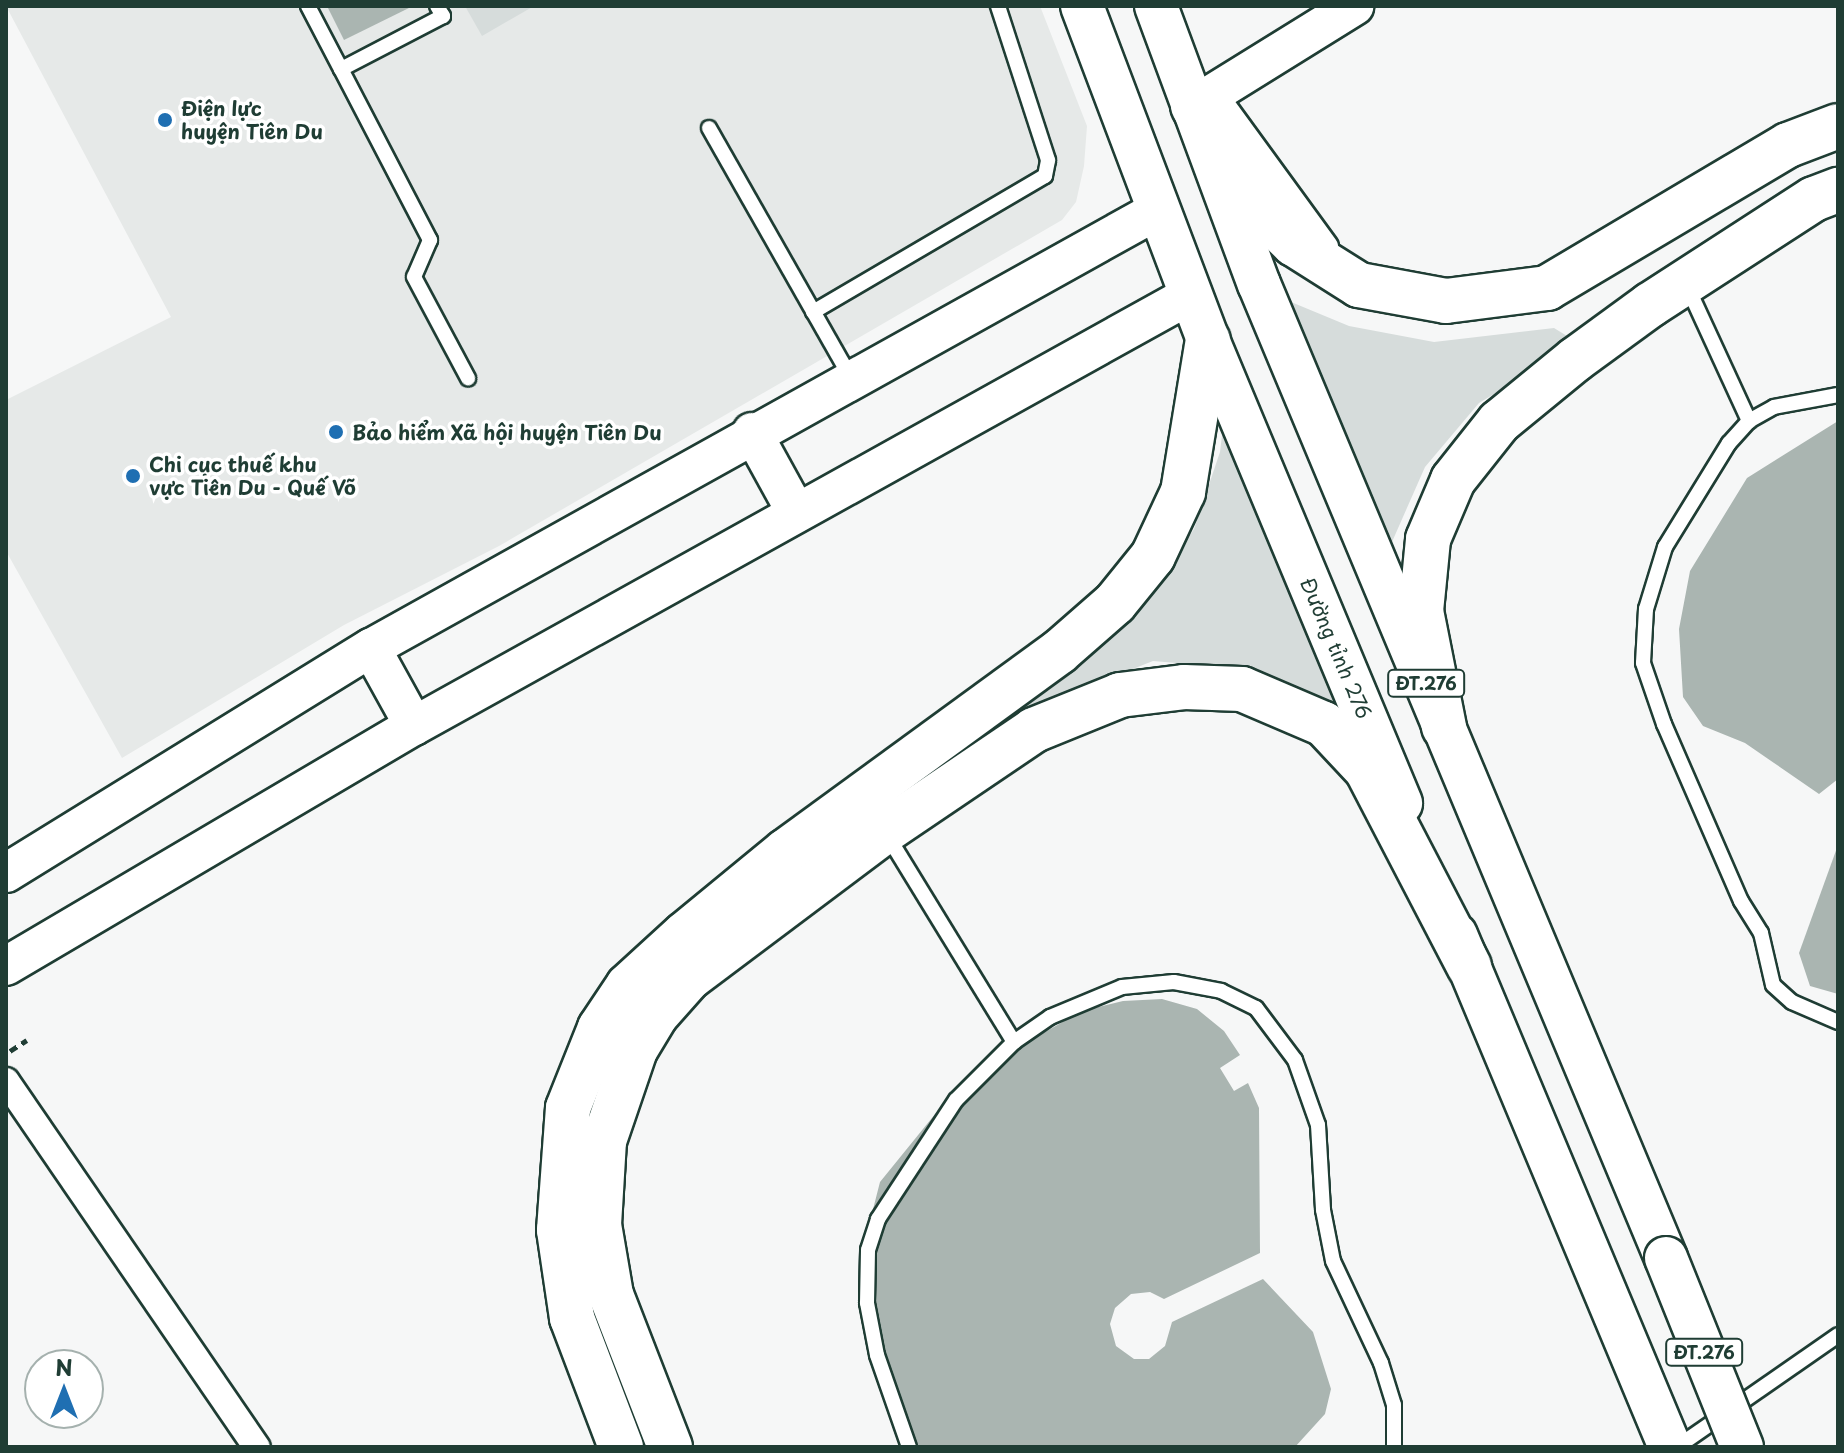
<!DOCTYPE html>
<html>
<head>
<meta charset="utf-8">
<style>
  body { margin:0 }
  #map { position:relative; width:1844px; height:1453px; overflow:hidden; background:#f6f7f7; font-family:"Playpen Sans",sans-serif }
  div>[style] { position:absolute }
  [style*='--x'] { left:calc(var(--x)*1px); top:calc(var(--y)*1px); width:calc(var(--w)*1px); rotate:calc(var(--a)*1deg) }
  .built>* { inset:0; background:#e6e9e8 }
  .green>* { inset:0; background:#d6dcdb }
  .water>* { inset:0; background:#aab5b1 }
  .path>* { height:5px; margin-top:-2.5px; transform-origin:0; background:repeating-linear-gradient(90deg,#1f3d34 0 8px,transparent 0 14px) }
  .roads { filter:drop-shadow(2px 0 #1f3d34) drop-shadow(-2px 0 #1f3d34) drop-shadow(0 2px #1f3d34) drop-shadow(0 -2px #1f3d34) }
  .lane>* { height:14px; margin:-7px; padding:0 7px; transform-origin:7px; border-radius:7px; background:#fff }
  .street>* { height:26px; margin:-13px; padding:0 13px; transform-origin:13px; border-radius:13px; background:#fff }
  .secondary>* { height:38px; margin:-19px; padding:0 19px; transform-origin:19px; border-radius:19px; background:#fff }
  .primary>* { height:42px; margin:-21px; padding:0 21px; transform-origin:21px; border-radius:21px; background:#fff }
  .highway>* { height:44px; margin:-22px; padding:0 22px; transform-origin:22px; border-radius:22px; background:#fff }
  .bridges { filter:drop-shadow(2px 0 #1f3d34) drop-shadow(-2px 0 #1f3d34) drop-shadow(0 2px #1f3d34) drop-shadow(0 -2px #1f3d34) }
  .primary-bridge>* { height:42px; margin:-21px; padding:0 21px; transform-origin:21px; border-radius:21px; background:#fff }
  .dots>* { width:22px; height:22px; translate:-50% -50%; box-sizing:border-box; border:4px solid #fff; border-radius:50% }
  span { translate:-50% -50%; white-space:nowrap; text-align:center; line-height:1.15; -webkit-text-stroke:7px #fff; paint-order:stroke }
  .shield-label span { padding:2px 6px; background:#fff; border:2px solid; border-radius:6px; -webkit-text-stroke-width:0 }
  .shield-label { font-size:18px; color:#1f3d34; font-weight:700 }
  .poi-label { font-size:20px; color:#1f3d34; font-weight:700 }
  .left { translate:0 -50%; text-align:left }
  .street-label { font-size:20px; color:#1f3d34 }
  .frame { position:absolute; inset:0; border:8px solid #1f3d34; pointer-events:none }
  .north { position:absolute; left:24px; top:1349px; width:80px; height:80px; box-sizing:border-box; background:#fff; border:2px solid #a5b1ae; border-radius:50%; rotate:0deg; font-size:22px; font-weight:700; line-height:32px; text-align:center; color:#1f3d34 }
  .north::after { content:''; display:block; margin:auto; width:28px; height:36px; background:#1f6fb2; clip-path:polygon(50% 0,100% 100%,50% 72%,0 100%) }
</style>
</head>
<body>
<div id="map">
  <div class="built">
    <div style="clip-path:polygon(6px 6px,1040px 6px,1087px 126px,1084px 166px,1076px 202px,1062px 220px,499px 546px,344px 625px,122px 758px,6px 551px,6px 400px,171px 317px)"></div>
  </div>
  <div class="green">
    <div style="clip-path:polygon(465px 6px,534px 6px,482px 36px)"></div>
    <div style="clip-path:polygon(1279px 297px,1349px 326px,1434px 342px,1554px 328px,1567px 336px,1569px 349px,1479px 403px,1425px 467px,1388px 551px)"></div>
    <div style="clip-path:polygon(1226px 402px,1360px 722px,1236px 668px,1153px 661px,1006px 719px,1083px 664px,1149px 600px,1194px 529px,1220px 452px)"></div>
  </div>
  <div class="water">
    <div style="clip-path:polygon(327px 6px,413px 6px,344px 40px)"></div>
    <div style="clip-path:polygon(1838px 421px,1838px 779px,1819px 794px,1745px 743px,1703px 726px,1683px 697px,1679px 629px,1690px 571px,1747px 478px)"></div>
    <div style="clip-path:polygon(1838px 845px,1838px 994px,1810px 986px,1799px 953px)"></div>
    <div style="clip-path:polygon(1162px 999px,1197px 1009px,1224px 1031px,1240px 1055px,1220px 1068px,1234px 1091px,1248px 1083px,1259px 1108px,1260px 1253px,1164px 1299px,1150px 1292px,1131px 1294px,1115px 1308px,1110px 1324px,1116px 1346px,1134px 1359px,1149px 1359px,1165px 1346px,1172px 1322px,1263px 1279px,1313px 1332px,1331px 1389px,1325px 1414px,1295px 1447px,914px 1447px,881px 1353px,860px 1260px,880px 1182px,953px 1092px,1024px 1044px,1082px 1011px,1123px 1001px)"></div>
  </div>
  <div class="path">
    <div style="--x:10;--y:1051;--w:20;--a:-33"></div>
  </div>
  <div class="roads">
    <div class="lane">
      <div style="--x:308;--y:6;--w:71;--a:62.4"></div>
      <div style="--x:437;--y:6;--w:12;--a:59"></div>
      <div style="--x:443;--y:16;--w:115;--a:152.5"></div>
      <div style="--x:341;--y:69;--w:193;--a:62.5"></div>
      <div style="--x:430;--y:240;--w:40;--a:113.4"></div>
      <div style="--x:414;--y:277;--w:115;--a:61.9"></div>
      <div style="--x:709;--y:128;--w:288;--a:60.4"></div>
      <div style="--x:1687;--y:286;--w:149;--a:65.3"></div>
      <div style="--x:813;--y:312;--w:269;--a:-30.4"></div>
      <div style="--x:1045;--y:176;--w:16;--a:-79"></div>
      <div style="--x:1048;--y:160;--w:162;--a:-108"></div>
      <div style="--x:1838;--y:395;--w:65;--a:169.4"></div>
      <div style="--x:1774;--y:407;--w:29;--a:151"></div>
      <div style="--x:1749;--y:421;--w:30;--a:132"></div>
      <div style="--x:1729;--y:443;--w:122;--a:121.6"></div>
      <div style="--x:1665;--y:547;--w:65;--a:107"></div>
      <div style="--x:1646;--y:609;--w:54;--a:93.2"></div>
      <div style="--x:1643;--y:663;--w:65;--a:71"></div>
      <div style="--x:1664;--y:724;--w:193;--a:66.5"></div>
      <div style="--x:1741;--y:901;--w:38;--a:58"></div>
      <div style="--x:1761;--y:933;--w:53;--a:77"></div>
      <div style="--x:1773;--y:985;--w:25;--a:42"></div>
      <div style="--x:1792;--y:1002;--w:50;--a:23.5"></div>
      <div style="--x:887;--y:835;--w:243;--a:58.5"></div>
      <div style="--x:909;--y:1447;--w:97;--a:-109.2"></div>
      <div style="--x:877;--y:1355;--w:53;--a:-100.9"></div>
      <div style="--x:867;--y:1303;--w:53;--a:-88.9"></div>
      <div style="--x:868;--y:1250;--w:33;--a:-72"></div>
      <div style="--x:878;--y:1219;--w:142;--a:-56.8"></div>
      <div style="--x:956;--y:1100;--w:82;--a:-45"></div>
      <div style="--x:1014;--y:1042;--w:44;--a:-34.8"></div>
      <div style="--x:1050;--y:1017;--w:78;--a:-22.6"></div>
      <div style="--x:1122;--y:987;--w:52;--a:-5.5"></div>
      <div style="--x:1174;--y:982;--w:48;--a:10.8"></div>
      <div style="--x:1221;--y:991;--w:39;--a:26"></div>
      <div style="--x:1256;--y:1008;--w:65;--a:53.1"></div>
      <div style="--x:1295;--y:1060;--w:69;--a:70.5"></div>
      <div style="--x:1318;--y:1125;--w:85;--a:86.6"></div>
      <div style="--x:1323;--y:1210;--w:52;--a:78.9"></div>
      <div style="--x:1333;--y:1261;--w:113;--a:64.8"></div>
      <div style="--x:1381;--y:1363;--w:44;--a:72.8"></div>
      <div style="--x:1394;--y:1405;--w:42;--a:90"></div>
      <div style="--x:1677;--y:1447;--w:196;--a:-34.8"></div>
    </div>
    <div class="street">
      <div style="--x:1212;--y:92;--w:192;--a:53.9"></div>
      <div style="--x:6;--y:1081;--w:444;--a:55.6"></div>
    </div>
    <div class="secondary">
      <div style="--x:1193;--y:106;--w:190;--a:-31.8"></div>
      <div style="--x:752;--y:432;--w:91;--a:61.2"></div>
      <div style="--x:371;--y:648;--w:89;--a:61.1"></div>
      <div style="--x:6;--y:873;--w:429;--a:-31.7"></div>
      <div style="--x:371;--y:648;--w:901;--a:-29.1"></div>
      <div style="--x:6;--y:966;--w:473;--a:-30.5"></div>
      <div style="--x:414;--y:726;--w:888;--a:-29.05"></div>
    </div>
    <div class="primary">
      <div style="--x:1082;--y:6;--w:357;--a:69.3"></div>
      <div style="--x:1208;--y:340;--w:502;--a:67.37"></div>
      <div style="--x:1156;--y:6;--w:296;--a:69.7"></div>
      <div style="--x:1259;--y:284;--w:1056;--a:67.32"></div>
      <div style="--x:1456;--y:935;--w:555;--a:67.32"></div>
    </div>
    <div class="highway">
      <div style="--x:1193;--y:106;--w:107;--a:59.6"></div>
      <div style="--x:1247;--y:198;--w:66;--a:44.4"></div>
      <div style="--x:1294;--y:244;--w:77;--a:32.2"></div>
      <div style="--x:1359;--y:285;--w:88;--a:10.4"></div>
      <div style="--x:1446;--y:301;--w:102;--a:-7.3"></div>
      <div style="--x:1547;--y:288;--w:280;--a:-30.7"></div>
      <div style="--x:1788;--y:145;--w:53;--a:-20.8"></div>
      <div style="--x:1444;--y:727;--w:118;--a:-101.2"></div>
      <div style="--x:1421;--y:611;--w:72;--a:-84.4"></div>
      <div style="--x:1428;--y:539;--w:64;--a:-67"></div>
      <div style="--x:1453;--y:480;--w:74;--a:-51.6"></div>
      <div style="--x:1499;--y:422;--w:99;--a:-39.3"></div>
      <div style="--x:1576;--y:359;--w:92;--a:-36.1"></div>
      <div style="--x:1650;--y:305;--w:195;--a:-32.9"></div>
      <div style="--x:1814;--y:199;--w:26;--a:-21"></div>
      <div style="--x:621;--y:1447;--w:138;--a:-110.8"></div>
      <div style="--x:572;--y:1318;--w:89;--a:-98.4"></div>
      <div style="--x:559;--y:1230;--w:122;--a:-85.8"></div>
      <div style="--x:568;--y:1108;--w:86;--a:-68.2"></div>
      <div style="--x:600;--y:1028;--w:50;--a:-56.3"></div>
      <div style="--x:628;--y:986;--w:77;--a:-42.4"></div>
      <div style="--x:685;--y:934;--w:131;--a:-39.4"></div>
      <div style="--x:786;--y:851;--w:338;--a:-36.1"></div>
      <div style="--x:1059;--y:652;--w:74;--a:-41.2"></div>
      <div style="--x:1115;--y:603;--w:60;--a:-51"></div>
      <div style="--x:1153;--y:556;--w:71;--a:-64.9"></div>
      <div style="--x:1183;--y:492;--w:154;--a:-80.7"></div>
      <div style="--x:670;--y:1447;--w:163;--a:-111.2"></div>
      <div style="--x:611;--y:1295;--w:71;--a:-99.7"></div>
      <div style="--x:599;--y:1225;--w:84;--a:-86.6"></div>
      <div style="--x:604;--y:1141;--w:96;--a:-71.2"></div>
      <div style="--x:635;--y:1050;--w:41;--a:-59"></div>
      <div style="--x:656;--y:1015;--w:50;--a:-48.3"></div>
      <div style="--x:689;--y:978;--w:245;--a:-36.9"></div>
      <div style="--x:885;--y:831;--w:180;--a:-34.1"></div>
      <div style="--x:1034;--y:730;--w:93;--a:-22.1"></div>
      <div style="--x:1120;--y:695;--w:64;--a:-7.1"></div>
      <div style="--x:1184;--y:687;--w:58;--a:2"></div>
      <div style="--x:1242;--y:689;--w:89;--a:23.1"></div>
      <div style="--x:1324;--y:724;--w:63;--a:46.9"></div>
      <div style="--x:1367;--y:770;--w:221;--a:62.5"></div>
    </div>
  </div>
  <div class="bridges">
    <div class="primary-bridge">
      <div style="--x:1666;--y:1258;--w:204;--a:68.1"></div>
    </div>
  </div>
  <div class="dots">
    <div style="left:165px;top:120px;background:#1f6fb2"></div>
    <div style="left:336px;top:432px;background:#1f6fb2"></div>
    <div style="left:133px;top:476px;background:#1f6fb2"></div>
  </div>
  <div class="shield-label">
    <span style="left:1426px;top:683px">ĐT.276</span>
    <span style="left:1704px;top:1352px">ĐT.276</span>
  </div>
  <div class="poi-label">
    <span class="left" style="left:181px;top:120px">Điện lực<br>huyện Tiên Du</span>
    <span class="left" style="left:352px;top:432px">Bảo hiểm Xã hội huyện Tiên Du</span>
    <span class="left" style="left:149px;top:476px">Chi cục thuế khu<br>vực Tiên Du - Quế Võ</span>
  </div>
  <div class="street-label">
    <span style="left:1336px;top:648px;rotate:67deg">Đường tỉnh 276</span>
  </div>
  <div class="frame"></div>
  <div class="north">N</div>
</div>
</body>
</html>
